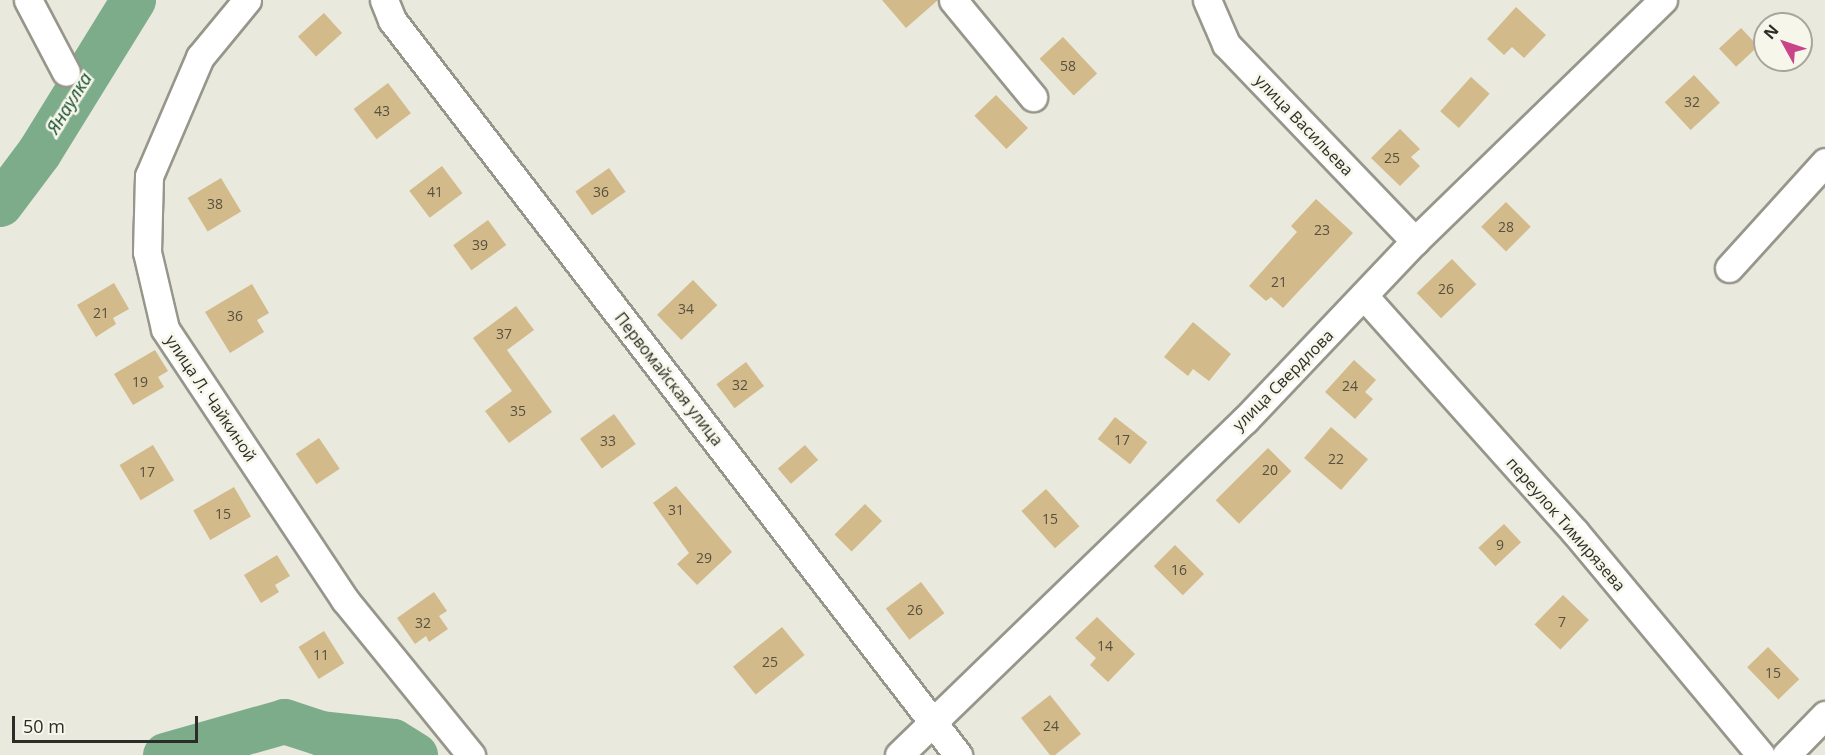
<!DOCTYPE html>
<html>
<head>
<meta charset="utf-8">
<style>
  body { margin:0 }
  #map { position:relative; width:1825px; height:755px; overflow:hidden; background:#e9e9dd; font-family:"Open Sans",sans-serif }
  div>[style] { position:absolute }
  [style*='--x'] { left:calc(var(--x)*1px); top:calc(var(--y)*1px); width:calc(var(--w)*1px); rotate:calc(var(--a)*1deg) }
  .river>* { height:45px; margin:-22.5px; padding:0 22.5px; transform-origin:22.5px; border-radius:22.5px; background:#7dac8b }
  .building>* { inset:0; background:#d3ba8a; transform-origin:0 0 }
  .roads { filter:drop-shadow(2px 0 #96968b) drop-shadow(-2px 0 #96968b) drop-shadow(0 2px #96968b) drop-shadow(0 -2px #96968b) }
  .street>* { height:27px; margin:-13.5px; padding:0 13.5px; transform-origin:13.5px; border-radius:13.5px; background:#fff }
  span { translate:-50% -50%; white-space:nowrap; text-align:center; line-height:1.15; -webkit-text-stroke:5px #f6f7ea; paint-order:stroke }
  .number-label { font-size:14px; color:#565040 }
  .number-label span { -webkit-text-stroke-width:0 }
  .street-label { font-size:16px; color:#2d2d28 }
  .water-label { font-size:18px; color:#124b2b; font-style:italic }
  .north { position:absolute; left:1753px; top:12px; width:60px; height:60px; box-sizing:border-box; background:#f6f7ea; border:2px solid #a6a69c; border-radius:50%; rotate:310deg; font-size:16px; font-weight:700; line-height:24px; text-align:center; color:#2d2d28 }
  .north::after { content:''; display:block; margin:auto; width:21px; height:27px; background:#c94489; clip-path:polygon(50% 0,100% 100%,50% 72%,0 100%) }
  .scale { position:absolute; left:12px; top:716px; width:186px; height:27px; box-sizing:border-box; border:3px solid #2d2d28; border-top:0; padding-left:8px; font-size:18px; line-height:21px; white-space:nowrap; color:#2d2d28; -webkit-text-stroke:4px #f6f7ea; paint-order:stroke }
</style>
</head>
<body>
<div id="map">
  <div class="river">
    <div style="--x:0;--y:204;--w:65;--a:-53.1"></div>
    <div style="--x:39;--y:152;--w:179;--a:-58.3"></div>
    <div style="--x:165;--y:755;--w:124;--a:-15.9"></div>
    <div style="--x:284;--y:721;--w:39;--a:18"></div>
    <div style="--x:321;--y:733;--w:72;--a:6.3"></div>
    <div style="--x:393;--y:741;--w:26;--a:32"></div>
  </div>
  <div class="building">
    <div style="clip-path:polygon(882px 0,938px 0,906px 28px)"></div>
    <div style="clip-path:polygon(1516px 7px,1546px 35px,1524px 58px,1512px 47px,1504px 55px,1487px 39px)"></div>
    <div style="left:324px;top:13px;width:27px;height:35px;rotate:48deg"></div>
    <div style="left:1741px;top:28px;width:25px;height:30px;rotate:47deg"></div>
    <div style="left:1063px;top:37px;width:50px;height:32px;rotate:47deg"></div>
    <div style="left:1694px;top:75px;width:38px;height:40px;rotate:47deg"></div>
    <div style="left:1471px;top:77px;width:25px;height:46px;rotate:42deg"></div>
    <div style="left:388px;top:83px;width:38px;height:43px;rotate:53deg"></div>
    <div style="left:996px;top:95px;width:46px;height:30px;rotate:46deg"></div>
    <div style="clip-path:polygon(1400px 129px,1420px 149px,1411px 157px,1420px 166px,1400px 186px,1371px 158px)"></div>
    <div style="left:442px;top:166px;width:34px;height:41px;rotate:53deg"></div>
    <div style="left:609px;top:168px;width:29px;height:41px;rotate:55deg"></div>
    <div style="left:221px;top:178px;width:39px;height:39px;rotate:59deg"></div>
    <div style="clip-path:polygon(1316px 199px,1353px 233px,1283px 308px,1271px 297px,1266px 301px,1249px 286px,1297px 232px,1291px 226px)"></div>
    <div style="left:1506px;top:202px;width:35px;height:35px;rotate:45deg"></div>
    <div style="left:488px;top:220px;width:31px;height:43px;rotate:54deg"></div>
    <div style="left:1452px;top:259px;width:35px;height:49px;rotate:46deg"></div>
    <div style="left:693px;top:280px;width:35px;height:50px;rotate:46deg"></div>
    <div style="clip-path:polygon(114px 283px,129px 309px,113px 318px,116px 324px,96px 337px,77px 305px)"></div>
    <div style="clip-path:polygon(252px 284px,269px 313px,257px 320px,264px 332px,230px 353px,205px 312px)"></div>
    <div style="clip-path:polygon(516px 306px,534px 330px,507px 350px,552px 412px,509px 443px,485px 411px,512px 391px,473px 338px)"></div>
    <div style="clip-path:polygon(1193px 322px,1231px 354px,1209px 381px,1193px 369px,1188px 376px,1164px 357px)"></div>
    <div style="clip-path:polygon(155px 350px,168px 371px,158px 377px,164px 387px,133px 405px,114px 374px)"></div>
    <div style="clip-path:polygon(1354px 360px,1376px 380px,1365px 392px,1373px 399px,1355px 419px,1325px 392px)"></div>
    <div style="left:746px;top:362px;width:30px;height:37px;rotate:53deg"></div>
    <div style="left:614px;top:414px;width:37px;height:42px;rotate:54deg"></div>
    <div style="left:1115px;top:417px;width:41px;height:28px;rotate:38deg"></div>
    <div style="left:1331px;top:427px;width:49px;height:41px;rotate:41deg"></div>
    <div style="left:319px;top:438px;width:37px;height:28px;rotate:56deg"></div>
    <div style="left:153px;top:445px;width:41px;height:39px;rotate:59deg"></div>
    <div style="left:805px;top:445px;width:20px;height:36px;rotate:49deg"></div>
    <div style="left:1268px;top:448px;width:33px;height:74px;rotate:45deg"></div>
    <div style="clip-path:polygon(676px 486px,732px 552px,697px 585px,677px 564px,689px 553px,653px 503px)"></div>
    <div style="left:234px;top:487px;width:34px;height:47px;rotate:60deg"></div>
    <div style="left:1046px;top:489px;width:50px;height:33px;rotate:48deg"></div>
    <div style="left:865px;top:504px;width:24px;height:43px;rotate:45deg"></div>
    <div style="left:1504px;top:524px;width:25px;height:35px;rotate:47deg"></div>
    <div style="left:1175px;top:545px;width:41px;height:30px;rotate:45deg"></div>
    <div style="clip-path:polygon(277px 555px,290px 576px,275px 585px,279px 592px,261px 603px,244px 575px)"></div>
    <div style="left:921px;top:582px;width:39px;height:44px;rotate:53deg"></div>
    <div style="clip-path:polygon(434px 592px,447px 611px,439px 616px,448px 629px,429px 642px,426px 636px,415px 644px,397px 618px)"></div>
    <div style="left:1563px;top:595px;width:36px;height:41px;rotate:44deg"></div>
    <div style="clip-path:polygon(1097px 617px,1135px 654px,1108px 682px,1090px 665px,1096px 658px,1075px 638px)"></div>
    <div style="left:782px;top:627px;width:36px;height:63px;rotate:51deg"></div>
    <div style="left:324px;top:631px;width:38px;height:30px;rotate:58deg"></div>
    <div style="left:1768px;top:647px;width:45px;height:29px;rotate:46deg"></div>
    <div style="clip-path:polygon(1050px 695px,1081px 734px,1055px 755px,1050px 755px,1021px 718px)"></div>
  </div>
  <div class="roads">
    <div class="street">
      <div style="--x:28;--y:0;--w:81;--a:62.2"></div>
      <div style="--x:247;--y:0;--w:74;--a:129.5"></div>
      <div style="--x:200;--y:57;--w:129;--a:113.2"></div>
      <div style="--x:149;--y:176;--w:76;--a:91.5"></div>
      <div style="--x:147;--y:252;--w:79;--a:76.8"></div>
      <div style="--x:165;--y:329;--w:325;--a:56.4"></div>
      <div style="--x:345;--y:600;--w:200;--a:50.9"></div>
      <div style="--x:384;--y:0;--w:22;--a:68"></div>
      <div style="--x:392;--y:20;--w:928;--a:52.4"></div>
      <div style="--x:953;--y:0;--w:126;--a:50.5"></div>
      <div style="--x:1207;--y:0;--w:48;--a:66.6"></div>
      <div style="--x:1226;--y:44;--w:273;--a:46.2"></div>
      <div style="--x:1729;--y:268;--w:143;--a:-47.8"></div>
      <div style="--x:1365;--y:297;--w:315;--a:48.2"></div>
      <div style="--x:1575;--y:532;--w:290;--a:50.2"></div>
      <div style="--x:899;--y:755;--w:482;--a:-44.1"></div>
      <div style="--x:1245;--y:420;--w:247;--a:-46.5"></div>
      <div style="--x:1415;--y:241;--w:346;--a:-44.2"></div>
      <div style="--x:1786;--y:755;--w:56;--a:-45.7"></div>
    </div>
  </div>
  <div class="number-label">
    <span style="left:1068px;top:66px">58</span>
    <span style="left:1692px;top:102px">32</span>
    <span style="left:382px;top:111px">43</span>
    <span style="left:1392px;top:158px">25</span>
    <span style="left:435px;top:192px">41</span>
    <span style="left:601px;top:192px">36</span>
    <span style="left:215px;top:204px">38</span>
    <span style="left:1506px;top:227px">28</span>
    <span style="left:1322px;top:230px">23</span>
    <span style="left:480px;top:245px">39</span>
    <span style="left:1279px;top:282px">21</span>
    <span style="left:1446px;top:289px">26</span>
    <span style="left:686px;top:309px">34</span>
    <span style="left:101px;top:313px">21</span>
    <span style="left:235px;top:316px">36</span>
    <span style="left:504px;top:334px">37</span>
    <span style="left:140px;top:382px">19</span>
    <span style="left:740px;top:385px">32</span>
    <span style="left:1350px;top:386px">24</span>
    <span style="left:518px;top:411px">35</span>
    <span style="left:1122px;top:440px">17</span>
    <span style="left:608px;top:441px">33</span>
    <span style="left:1336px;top:459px">22</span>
    <span style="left:1270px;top:470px">20</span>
    <span style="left:147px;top:472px">17</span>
    <span style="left:676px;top:510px">31</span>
    <span style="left:223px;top:514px">15</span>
    <span style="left:1050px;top:519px">15</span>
    <span style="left:1500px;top:545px">9</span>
    <span style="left:704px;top:558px">29</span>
    <span style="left:1179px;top:570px">16</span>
    <span style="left:915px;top:610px">26</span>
    <span style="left:1562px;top:622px">7</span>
    <span style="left:423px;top:623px">32</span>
    <span style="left:1105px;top:646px">14</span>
    <span style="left:321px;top:655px">11</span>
    <span style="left:770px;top:662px">25</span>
    <span style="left:1773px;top:673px">15</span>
    <span style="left:1051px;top:726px">24</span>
  </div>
  <div class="street-label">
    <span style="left:1304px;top:125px;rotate:46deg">улица Васильева</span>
    <span style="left:669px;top:379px;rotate:52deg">Первомайская улица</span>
    <span style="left:1283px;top:380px;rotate:-45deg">улица Свердлова</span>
    <span style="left:211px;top:398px;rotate:56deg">улица Л. Чайкиной</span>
    <span style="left:1566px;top:524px;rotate:49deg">переулок Тимирязева</span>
  </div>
  <div class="water-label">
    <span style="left:69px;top:103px;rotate:-58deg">Янаулка</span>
  </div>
  <div class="north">N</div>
  <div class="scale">50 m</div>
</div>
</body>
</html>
